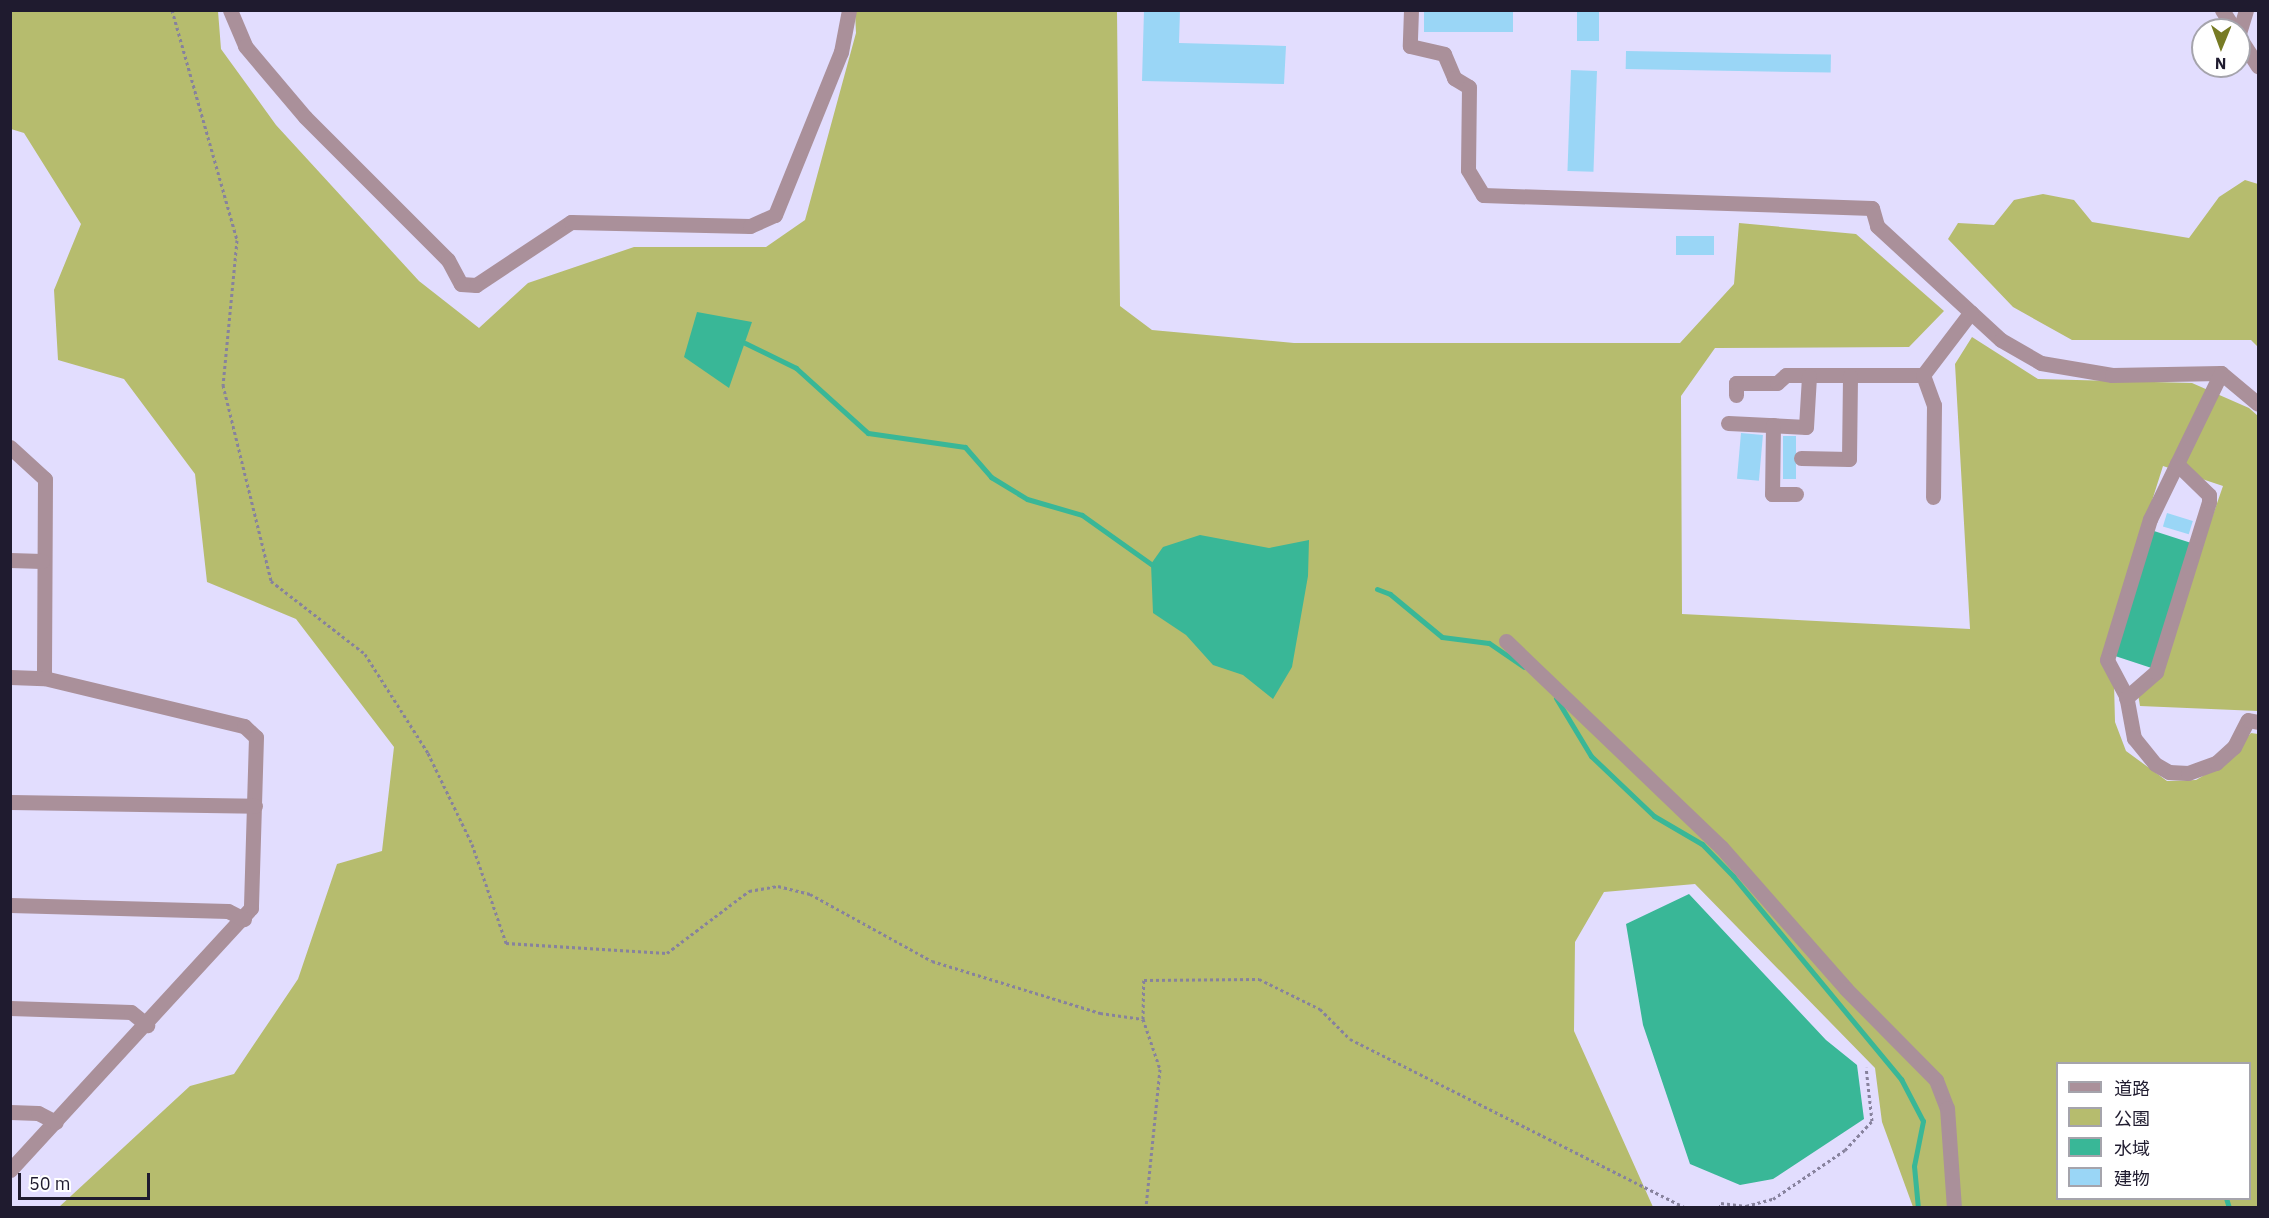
<!DOCTYPE html>
<html>
<head>
<meta charset="utf-8">
<style>
  body { margin:0 }
  #map { position:relative; width:2269px; height:1218px; overflow:hidden; background:#e2ddfe; font-family:"IBM Plex Sans","Noto Sans JP",sans-serif }
  div>[style] { position:absolute }
  [style*='--x'] { left:calc(var(--x)*1px); top:calc(var(--y)*1px); width:calc(var(--w)*1px); rotate:calc(var(--a)*1deg) }
  .green>* { inset:0; background:#b6bc6e }
  .water>* { inset:0; background:#39b797; transform-origin:0 0 }
  .stream>* { height:5px; margin:-2.5px; padding:0 2.5px; transform-origin:2.5px; border-radius:2.5px; background:#39b797 }
  .building>* { inset:0; background:#9ad6f6; transform-origin:0 0 }
  .path>* { height:3px; margin-top:-1.5px; transform-origin:0; background:repeating-linear-gradient(90deg,#87829d 0 3px,transparent 0 6px) }
  .minor>* { height:15px; margin:-7.5px; padding:0 7.5px; transform-origin:7.5px; border-radius:7.5px; background:#aa909a }
  span { translate:-50% -50%; white-space:nowrap; text-align:center; line-height:1.15; -webkit-text-stroke:6px #fff; paint-order:stroke }
  .frame { position:absolute; inset:0; border:12px solid #1f1b2f; pointer-events:none }
  .legend { position:absolute; left:2056px; top:1062px; width:195px; height:138px; box-sizing:border-box; background:#fff; border:2px solid #a5a4ac; margin:0; padding:8px 10px; list-style:none; font-size:18px; color:#1f1b2f }
  .legend li { display:flex; align-items:center; gap:12px; height:30px }
  .legend b { width:30px; border:2px solid #a5a4ac }
  .north { position:absolute; left:2191px; top:18px; width:60px; height:60px; box-sizing:border-box; background:#fff; border:2px solid #a5a4ac; border-radius:50%; rotate:181deg; font-size:16px; font-weight:700; line-height:24px; text-align:center; color:#1f1b2f }
  .north::after { content:''; display:block; margin:auto; width:21px; height:27px; background:#777b24; clip-path:polygon(50% 0,100% 100%,50% 72%,0 100%) }
  .scale { position:absolute; left:18px; top:1173px; width:132px; height:27px; box-sizing:border-box; border:3px solid #1f1b2f; border-top:0; padding-left:8px; font-size:18px; line-height:21px; white-space:nowrap; color:#1f1b2f; -webkit-text-stroke:4px #fff; paint-order:stroke }
</style>
</head>
<body>
<div id="map">
  <div class="green">
    <div style="clip-path:polygon(evenodd,10px 11px,218px 11px,221px 49px,276px 125px,419px 281px,479px 328px,528px 283px,634px 247px,766px 247px,805px 220px,856px 33px,855px 11px,1117px 11px,1120px 306px,1152px 330px,1294px 343px,1680px 343px,1734px 284px,1739px 223px,1856px 234px,1944px 311px,1909px 347px,1715px 348px,1681px 396px,1682px 614px,1970px 629px,1955px 364px,1972px 337px,2038px 379px,2192px 383px,2249px 408px,2258px 416px,2258px 711px,2140px 706px,2136px 682px,2158px 673px,2223px 486px,2163px 466px,2101px 662px,2114px 683px,2115px 722px,2126px 751px,2167px 781px,2196px 780px,2225px 763px,2251px 733px,2258px 734px,2258px 1207px,1913px 1207px,1882px 1122px,1875px 1068px,1695px 884px,1604px 892px,1575px 942px,1574px 1031px,1653px 1207px,59px 1207px,190px 1086px,234px 1074px,298px 979px,337px 864px,382px 851px,394px 747px,296px 619px,207px 582px,195px 474px,124px 379px,58px 360px,54px 290px,81px 224px,24px 133px,11px 129px,10px 11px,2058px 1064px,2250px 1064px,2250px 1198px,2058px 1198px,2058px 1064px)"></div>
    <div style="clip-path:polygon(2245px 180px,2258px 184px,2258px 347px,2251px 340px,2072px 340px,2013px 307px,1948px 239px,1958px 223px,1994px 225px,2014px 200px,2043px 194px,2074px 200px,2092px 222px,2189px 238px,2219px 197px)"></div>
  </div>
  <div class="water">
    <div style="clip-path:polygon(697px 312px,752px 322px,729px 388px,684px 357px)"></div>
    <div style="left:2154px;top:531px;width:40px;height:131px;rotate:18deg"></div>
    <div style="clip-path:polygon(1200px 535px,1269px 548px,1309px 540px,1308px 576px,1292px 667px,1273px 699px,1243px 675px,1213px 665px,1186px 635px,1153px 613px,1151px 564px,1163px 547px)"></div>
    <div style="clip-path:polygon(1689px 894px,1826px 1040px,1857px 1065px,1864px 1119px,1773px 1179px,1740px 1185px,1690px 1164px,1643px 1025px,1626px 924px)"></div>
  </div>
  <div class="stream">
    <div style="--x:745;--y:343;--w:57;--a:26.1"></div>
    <div style="--x:796;--y:368;--w:97;--a:42.1"></div>
    <div style="--x:868;--y:433;--w:98;--a:8.2"></div>
    <div style="--x:965;--y:447;--w:40;--a:49"></div>
    <div style="--x:991;--y:477;--w:42;--a:31.4"></div>
    <div style="--x:1027;--y:499;--w:57;--a:16.2"></div>
    <div style="--x:1082;--y:515;--w:85;--a:35.4"></div>
    <div style="--x:1377;--y:589;--w:14;--a:21"></div>
    <div style="--x:1390;--y:594;--w:67;--a:39.6"></div>
    <div style="--x:1442;--y:637;--w:47;--a:7.3"></div>
    <div style="--x:1489;--y:643;--w:42;--a:34.4"></div>
    <div style="--x:1556;--y:698;--w:68;--a:58.9"></div>
    <div style="--x:1591;--y:756;--w:87;--a:43.6"></div>
    <div style="--x:1654;--y:816;--w:56;--a:30.3"></div>
    <div style="--x:1702;--y:844;--w:45;--a:45.9"></div>
    <div style="--x:1733;--y:876;--w:264;--a:50.4"></div>
    <div style="--x:1901;--y:1079;--w:47;--a:62.4"></div>
    <div style="--x:1923;--y:1121;--w:46;--a:101.3"></div>
    <div style="--x:1914;--y:1166;--w:42;--a:84.6"></div>
    <div style="--x:2226;--y:1198;--w:10;--a:73"></div>
  </div>
  <div class="building">
    <div style="clip-path:polygon(1144px 10px,1180px 10px,1179px 43px,1286px 46px,1284px 84px,1142px 81px)"></div>
    <div style="left:1424px;top:10px;width:89px;height:22px"></div>
    <div style="left:1577px;top:10px;width:22px;height:31px"></div>
    <div style="left:1626px;top:51px;width:205px;height:18px;rotate:1deg"></div>
    <div style="left:1571px;top:70px;width:26px;height:101px;rotate:2deg"></div>
    <div style="left:1676px;top:236px;width:38px;height:19px"></div>
    <div style="left:1741px;top:433px;width:22px;height:46px;rotate:5deg"></div>
    <div style="left:1783px;top:436px;width:13px;height:43px"></div>
    <div style="left:2167px;top:513px;width:27px;height:14px;rotate:17deg"></div>
  </div>
  <div class="path">
    <div style="--x:172;--y:10;--w:239;--a:74.2"></div>
    <div style="--x:237;--y:240;--w:146;--a:95.5"></div>
    <div style="--x:223;--y:385;--w:202;--a:76.2"></div>
    <div style="--x:271;--y:581;--w:119;--a:37.8"></div>
    <div style="--x:365;--y:654;--w:117;--a:57.5"></div>
    <div style="--x:428;--y:753;--w:101;--a:64.2"></div>
    <div style="--x:472;--y:844;--w:105;--a:71"></div>
    <div style="--x:506;--y:943;--w:161;--a:3.6"></div>
    <div style="--x:667;--y:953;--w:103;--a:-37.1"></div>
    <div style="--x:749;--y:891;--w:29;--a:-10"></div>
    <div style="--x:778;--y:886;--w:33;--a:14"></div>
    <div style="--x:810;--y:894;--w:139;--a:28.8"></div>
    <div style="--x:932;--y:961;--w:176;--a:17.2"></div>
    <div style="--x:1100;--y:1013;--w:43;--a:7.9"></div>
    <div style="--x:1143;--y:1019;--w:39;--a:-89"></div>
    <div style="--x:1144;--y:980;--w:115;--a:-0.5"></div>
    <div style="--x:1259;--y:979;--w:68;--a:26.2"></div>
    <div style="--x:1320;--y:1009;--w:42;--a:45"></div>
    <div style="--x:1350;--y:1039;--w:376;--a:26.7"></div>
    <div style="--x:1143;--y:1019;--w:53;--a:71.2"></div>
    <div style="--x:1160;--y:1069;--w:140;--a:95.8"></div>
    <div style="--x:1720;--y:1208;--w:5;--a:-79"></div>
    <div style="--x:1721;--y:1203;--w:25;--a:7"></div>
    <div style="--x:1746;--y:1206;--w:28;--a:-15"></div>
    <div style="--x:1773;--y:1199;--w:87;--a:-34.2"></div>
    <div style="--x:1845;--y:1150;--w:40;--a:-47"></div>
    <div style="--x:1872;--y:1121;--w:54;--a:-96.3"></div>
  </div>
  <div class="minor">
    <div style="--x:230;--y:10;--w:39;--a:67"></div>
    <div style="--x:245;--y:46;--w:93;--a:49.8"></div>
    <div style="--x:305;--y:117;--w:202;--a:45"></div>
    <div style="--x:448;--y:260;--w:27;--a:62"></div>
    <div style="--x:461;--y:284;--w:15;--a:4"></div>
    <div style="--x:476;--y:285;--w:114;--a:-33.6"></div>
    <div style="--x:571;--y:222;--w:179;--a:1.3"></div>
    <div style="--x:750;--y:226;--w:27;--a:-24"></div>
    <div style="--x:775;--y:215;--w:176;--a:-68"></div>
    <div style="--x:841;--y:52;--w:43;--a:-79.2"></div>
    <div style="--x:1411;--y:10;--w:36;--a:92"></div>
    <div style="--x:1410;--y:46;--w:35;--a:13"></div>
    <div style="--x:1444;--y:54;--w:26;--a:67"></div>
    <div style="--x:1454;--y:78;--w:17;--a:31"></div>
    <div style="--x:1469;--y:87;--w:83;--a:90.7"></div>
    <div style="--x:1468;--y:170;--w:29;--a:59"></div>
    <div style="--x:1483;--y:195;--w:389;--a:1.9"></div>
    <div style="--x:1872;--y:208;--w:19;--a:74"></div>
    <div style="--x:1877;--y:226;--w:168;--a:42.6"></div>
    <div style="--x:2001;--y:340;--w:46;--a:29.9"></div>
    <div style="--x:2041;--y:363;--w:72;--a:9.6"></div>
    <div style="--x:2112;--y:375;--w:109;--a:-1.1"></div>
    <div style="--x:2221;--y:373;--w:48;--a:40"></div>
    <div style="--x:2222;--y:10;--w:24;--a:57"></div>
    <div style="--x:2239;--y:33;--w:24;--a:-73"></div>
    <div style="--x:2239;--y:37;--w:35;--a:57"></div>
    <div style="--x:2221;--y:373;--w:162;--a:115.9"></div>
    <div style="--x:2150;--y:519;--w:147;--a:107"></div>
    <div style="--x:2107;--y:660;--w:40;--a:62"></div>
    <div style="--x:2126;--y:695;--w:44;--a:79.5"></div>
    <div style="--x:2134;--y:738;--w:33;--a:51"></div>
    <div style="--x:2155;--y:764;--w:16;--a:30"></div>
    <div style="--x:2169;--y:772;--w:19;--a:3"></div>
    <div style="--x:2188;--y:773;--w:30;--a:-20"></div>
    <div style="--x:2216;--y:763;--w:24;--a:-42"></div>
    <div style="--x:2234;--y:747;--w:30;--a:-63"></div>
    <div style="--x:2248;--y:720;--w:10;--a:11"></div>
    <div style="--x:1923;--y:375;--w:32;--a:70"></div>
    <div style="--x:1934;--y:405;--w:92;--a:90.6"></div>
    <div style="--x:1736;--y:395;--w:12;--a:-90"></div>
    <div style="--x:1736;--y:383;--w:41;--a:0"></div>
    <div style="--x:1777;--y:383;--w:12;--a:-42"></div>
    <div style="--x:1786;--y:375;--w:137;--a:0"></div>
    <div style="--x:1923;--y:375;--w:79;--a:-52.7"></div>
    <div style="--x:1728;--y:423;--w:78;--a:2.9"></div>
    <div style="--x:1806;--y:427;--w:51;--a:-86.6"></div>
    <div style="--x:1773;--y:425;--w:69;--a:90.8"></div>
    <div style="--x:1772;--y:494;--w:24;--a:0"></div>
    <div style="--x:10;--y:447;--w:47;--a:42.4"></div>
    <div style="--x:45;--y:479;--w:199;--a:90.3"></div>
    <div style="--x:1801;--y:458;--w:48;--a:1.2"></div>
    <div style="--x:1849;--y:459;--w:83;--a:-89.3"></div>
    <div style="--x:10;--y:560;--w:32;--a:2"></div>
    <div style="--x:1506;--y:641;--w:298;--a:43.8"></div>
    <div style="--x:1721;--y:847;--w:189;--a:48.6"></div>
    <div style="--x:1846;--y:989;--w:128;--a:45.3"></div>
    <div style="--x:1936;--y:1080;--w:30;--a:69"></div>
    <div style="--x:1947;--y:1108;--w:100;--a:86"></div>
    <div style="--x:10;--y:677;--w:34;--a:2"></div>
    <div style="--x:44;--y:678;--w:206;--a:13.5"></div>
    <div style="--x:244;--y:726;--w:16;--a:43"></div>
    <div style="--x:256;--y:737;--w:171;--a:91.7"></div>
    <div style="--x:251;--y:908;--w:356;--a:132.6"></div>
    <div style="--x:2126;--y:698;--w:40;--a:-41"></div>
    <div style="--x:2156;--y:672;--w:178;--a:-72.7"></div>
    <div style="--x:2209;--y:502;--w:7;--a:-90"></div>
    <div style="--x:2209;--y:495;--w:45;--a:-135.9"></div>
    <div style="--x:10;--y:802;--w:245;--a:0.9"></div>
    <div style="--x:10;--y:905;--w:218;--a:1.6"></div>
    <div style="--x:228;--y:911;--w:18;--a:27"></div>
    <div style="--x:10;--y:1008;--w:121;--a:1.9"></div>
    <div style="--x:131;--y:1012;--w:21;--a:39"></div>
    <div style="--x:10;--y:1112;--w:28;--a:2"></div>
    <div style="--x:38;--y:1113;--w:20;--a:27"></div>
  </div>
  <div class="frame"></div>
  <ul class="legend">
  <li><b style="height:8px;background:#aa909a"></b>道路</li>
  <li><b style="height:16px;background:#b6bc6e"></b>公園</li>
  <li><b style="height:16px;background:#39b797"></b>水域</li>
  <li><b style="height:16px;background:#9ad6f6"></b>建物</li>
  </ul>
  <div class="north">N</div>
  <div class="scale">50 m</div>
</div>
</body>
</html>
